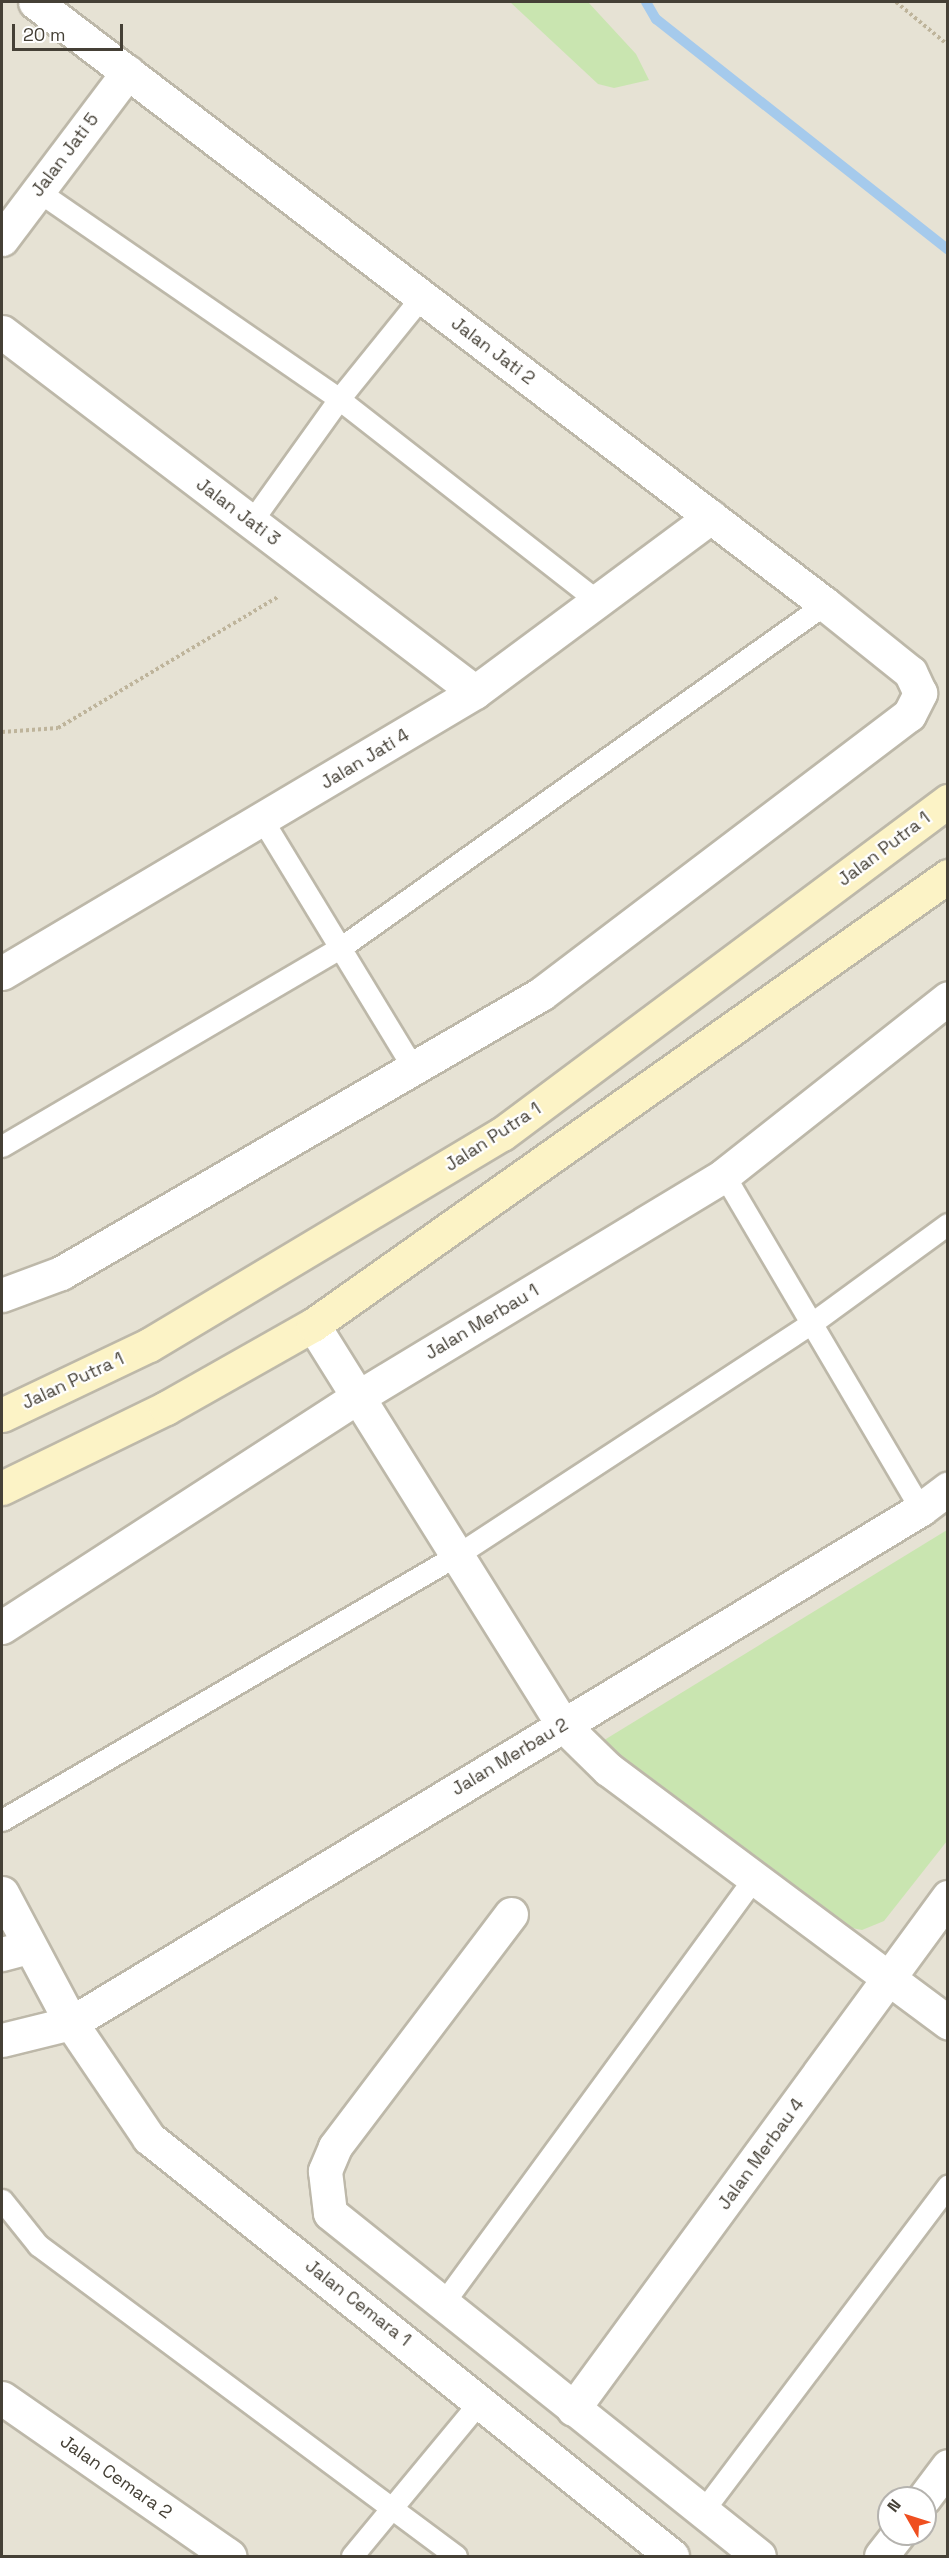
<!DOCTYPE html>
<html>
<head>
<meta charset="utf-8">
<style>
  body { margin:0 }
  #map { position:relative; width:949px; height:2558px; overflow:hidden; background:#f2efe6; font-family:"Space Grotesk",sans-serif }
  div>[style] { position:absolute }
  [style*='--x'] { left:calc(var(--x)*1px); top:calc(var(--y)*1px); width:calc(var(--w)*1px); rotate:calc(var(--a)*1deg) }
  .residential>* { inset:0; background:#e6e2d4 }
  .green>* { inset:0; background:#c9e5b0 }
  .stream>* { height:10px; margin:-5px; padding:0 5px; transform-origin:5px; border-radius:5px; background:#a5caec }
  .path>* { height:4px; margin-top:-2px; transform-origin:0; background:repeating-linear-gradient(90deg,#beb49b 0 3px,transparent 0 6px) }
  .roads { filter:drop-shadow(2px 0 #bdb8a9) drop-shadow(-2px 0 #bdb8a9) drop-shadow(0 2px #bdb8a9) drop-shadow(0 -2px #bdb8a9) }
  .service>* { height:21px; margin:-10.5px; padding:0 10.5px; transform-origin:10.5px; border-radius:10.5px; background:#fff }
  .minor>* { height:33px; margin:-16.5px; padding:0 16.5px; transform-origin:16.5px; border-radius:16.5px; background:#fff }
  .tertiary>* { height:33px; margin:-16.5px; padding:0 16.5px; transform-origin:16.5px; border-radius:16.5px; background:#fff }
  .secondary>* { height:33px; margin:-16.5px; padding:0 16.5px; transform-origin:16.5px; border-radius:16.5px; background:#fcf3c6 }
  span { translate:-50% -50%; white-space:nowrap; text-align:center; line-height:1.15; -webkit-text-stroke:4.5px #fff; paint-order:stroke }
  .street-label { font-size:18px; color:#454036 }
  .frame { position:absolute; inset:0; border:3px solid #454036; pointer-events:none }
  .north { position:absolute; left:877px; top:2486px; width:60px; height:60px; box-sizing:border-box; background:#fff; border:2px solid #b5b3af; border-radius:50%; rotate:309deg; font-size:16px; font-weight:700; line-height:24px; text-align:center; color:#454036 }
  .north::after { content:''; display:block; margin:auto; width:21px; height:27px; background:#ef4f20; clip-path:polygon(50% 0,100% 100%,50% 72%,0 100%) }
  .scale { position:absolute; left:12px; top:24px; width:111px; height:27px; box-sizing:border-box; border:3px solid #454036; border-top:0; padding-left:8px; font-size:18px; line-height:21px; white-space:nowrap; color:#454036; -webkit-text-stroke:4px #fff; paint-order:stroke }
</style>
</head>
<body>
<div id="map">
  <div class="residential">
    <div style="clip-path:polygon(evenodd,2px 2px,947px 2px,947px 2556px,2px 2556px,2px 2px,889px 2498px,925px 2498px,925px 2534px,889px 2534px,889px 2498px)"></div>
  </div>
  <div class="green">
    <div style="clip-path:polygon(510px 2px,588px 2px,636px 54px,649px 80px,614px 88px,598px 84px)"></div>
    <div style="clip-path:polygon(947px 1530px,947px 1841px,884px 1921px,862px 1930px,842px 1926px,601px 1742px)"></div>
  </div>
  <div class="stream">
    <div style="--x:646;--y:2;--w:20;--a:60"></div>
    <div style="--x:656;--y:19;--w:372;--a:38.3"></div>
  </div>
  <div class="path">
    <div style="--x:896;--y:2;--w:67;--a:39.6"></div>
    <div style="--x:2;--y:732;--w:56;--a:-4.1"></div>
    <div style="--x:58;--y:728;--w:257;--a:-30.8"></div>
  </div>
  <div class="roads">
    <div class="service">
      <div style="--x:38;--y:191;--w:366;--a:34.6"></div>
      <div style="--x:339;--y:399;--w:330;--a:38"></div>
      <div style="--x:251;--y:522;--w:151;--a:-54.4"></div>
      <div style="--x:339;--y:399;--w:132;--a:-51.1"></div>
      <div style="--x:263;--y:821;--w:289;--a:58.7"></div>
      <div style="--x:2;--y:1146;--w:392;--a:-30.4"></div>
      <div style="--x:340;--y:948;--w:595;--a:-35.35"></div>
      <div style="--x:724;--y:1175;--w:388;--a:59.5"></div>
      <div style="--x:2;--y:1820;--w:527;--a:-30.22"></div>
      <div style="--x:457;--y:1555;--w:424;--a:-33.2"></div>
      <div style="--x:812;--y:1323;--w:168;--a:-36.1"></div>
      <div style="--x:2;--y:2200;--w:58;--a:51.3"></div>
      <div style="--x:38;--y:2245;--w:521;--a:36.65"></div>
      <div style="--x:441;--y:2306;--w:530;--a:-53.82"></div>
      <div style="--x:702;--y:2512;--w:409;--a:-53"></div>
      <div style="--x:352;--y:2556;--w:202;--a:-50.4"></div>
    </div>
    <div class="minor">
      <div style="--x:2;--y:239;--w:209;--a:-53"></div>
      <div style="--x:2;--y:332;--w:594;--a:37.27"></div>
      <div style="--x:2;--y:973;--w:550;--a:-30.71"></div>
      <div style="--x:475;--y:692;--w:294;--a:-36.6"></div>
      <div style="--x:2;--y:1295;--w:63;--a:-20.4"></div>
      <div style="--x:61;--y:1273;--w:555;--a:-30.17"></div>
      <div style="--x:541;--y:994;--w:462;--a:-37.2"></div>
      <div style="--x:909;--y:715;--w:25;--a:-63"></div>
      <div style="--x:920;--y:693;--w:23;--a:-115"></div>
      <div style="--x:910;--y:672;--w:109;--a:-141.3"></div>
      <div style="--x:825;--y:604;--w:993;--a:-142.69"></div>
      <div style="--x:313;--y:1325;--w:472;--a:58"></div>
      <div style="--x:563;--y:1725;--w:63;--a:44.4"></div>
      <div style="--x:608;--y:1769;--w:424;--a:36.7"></div>
      <div style="--x:2;--y:1627;--w:424;--a:-32.9"></div>
      <div style="--x:358;--y:1397;--w:428;--a:-31.2"></div>
      <div style="--x:724;--y:1175;--w:285;--a:-38.3"></div>
      <div style="--x:511;--y:1914;--w:292;--a:127.1"></div>
      <div style="--x:335;--y:2147;--w:26;--a:113"></div>
      <div style="--x:325;--y:2171;--w:42;--a:83.2"></div>
      <div style="--x:330;--y:2213;--w:549;--a:38.64"></div>
      <div style="--x:2;--y:1954;--w:28;--a:-15"></div>
      <div style="--x:2;--y:2398;--w:277;--a:34.8"></div>
      <div style="--x:573;--y:2409;--w:635;--a:-53.78"></div>
      <div style="--x:924;--y:2498;--w:40;--a:-53"></div>
      <div style="--x:672;--y:2556;--w:670;--a:-141.37"></div>
      <div style="--x:149;--y:2138;--w:139;--a:-124.1"></div>
      <div style="--x:71;--y:2023;--w:993;--a:-31.16"></div>
      <div style="--x:921;--y:1509;--w:34;--a:-37"></div>
      <div style="--x:881;--y:2556;--w:28;--a:-52"></div>
    </div>
    <div class="tertiary">
      <div style="--x:2;--y:1893;--w:147;--a:62"></div>
      <div style="--x:71;--y:2023;--w:71;--a:166.2"></div>
    </div>
    <div class="secondary">
      <div style="--x:2;--y:1415;--w:163;--a:-25.5"></div>
      <div style="--x:149;--y:1345;--w:411;--a:-30.9"></div>
      <div style="--x:502;--y:1134;--w:557;--a:-36.75"></div>
      <div style="--x:2;--y:1488;--w:182;--a:-26"></div>
      <div style="--x:166;--y:1408;--w:169;--a:-29.5"></div>
      <div style="--x:313;--y:1325;--w:778;--a:-35.26"></div>
    </div>
  </div>
  <div class="street-label">
    <span style="left:65px;top:155px;rotate:-53deg">Jalan Jati 5</span>
    <span style="left:493px;top:351px;rotate:37deg">Jalan Jati 2</span>
    <span style="left:238px;top:512px;rotate:37deg">Jalan Jati 3</span>
    <span style="left:365px;top:759px;rotate:-31deg">Jalan Jati 4</span>
    <span style="left:884px;top:849px;rotate:-37deg">Jalan Putra 1</span>
    <span style="left:493px;top:1137px;rotate:-33deg">Jalan Putra 1</span>
    <span style="left:482px;top:1322px;rotate:-31deg">Jalan Merbau 1</span>
    <span style="left:73px;top:1381px;rotate:-25deg">Jalan Putra 1</span>
    <span style="left:510px;top:1757px;rotate:-31deg">Jalan Merbau 2</span>
    <span style="left:761px;top:2154px;rotate:-54deg">Jalan Merbau 4</span>
    <span style="left:358px;top:2303px;rotate:38deg">Jalan Cemara 1</span>
    <span style="left:116px;top:2477px;rotate:35deg">Jalan Cemara 2</span>
  </div>
  <div class="frame"></div>
  <div class="north">N</div>
  <div class="scale">20 m</div>
</div>
</body>
</html>
